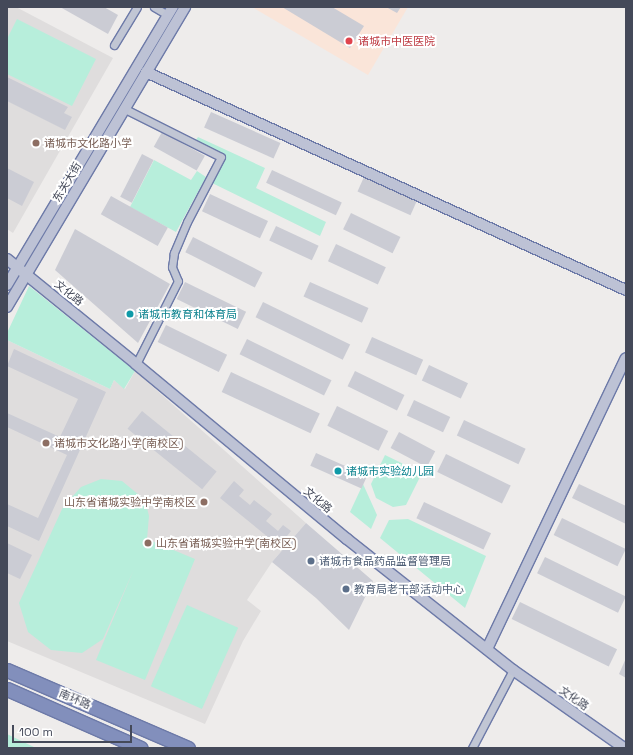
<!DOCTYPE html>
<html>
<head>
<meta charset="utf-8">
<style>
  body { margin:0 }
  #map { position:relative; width:633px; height:755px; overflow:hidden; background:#eeeceb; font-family:"Space Grotesk","Noto Sans SC",sans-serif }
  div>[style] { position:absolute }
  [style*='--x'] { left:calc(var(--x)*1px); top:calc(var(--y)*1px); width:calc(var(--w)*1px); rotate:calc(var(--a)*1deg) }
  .education>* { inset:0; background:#dfdddd }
  .medical>* { inset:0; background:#fae5d9 }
  .green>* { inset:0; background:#b7eedb; transform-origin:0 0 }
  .building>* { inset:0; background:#cbccd4; transform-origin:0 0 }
  .roads { filter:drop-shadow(1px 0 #6d7aa8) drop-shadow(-1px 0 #6d7aa8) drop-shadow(0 1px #6d7aa8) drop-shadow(0 -1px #6d7aa8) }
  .street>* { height:7px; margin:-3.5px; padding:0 3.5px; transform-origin:3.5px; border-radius:3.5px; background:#c1c6d4 }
  .secondary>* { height:10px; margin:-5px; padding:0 5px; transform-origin:5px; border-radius:5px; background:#bdc2d5 }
  .highway>* { height:13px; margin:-6.5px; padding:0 6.5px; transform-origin:6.5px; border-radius:6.5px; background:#828fbc }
  .dots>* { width:11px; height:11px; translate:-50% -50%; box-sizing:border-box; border:2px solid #fff; border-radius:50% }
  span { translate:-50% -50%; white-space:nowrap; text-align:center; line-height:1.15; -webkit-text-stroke:4px #fff; paint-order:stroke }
  .health-label { font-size:11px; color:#be3a42 }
  .left { translate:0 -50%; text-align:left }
  .education-label { font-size:11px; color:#785e54 }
  .right { translate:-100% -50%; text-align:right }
  .street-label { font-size:11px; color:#444959 }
  .culture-label { font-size:11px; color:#0d838f }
  .service-label { font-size:11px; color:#4e5e75 }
  .frame { position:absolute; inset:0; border:8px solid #444959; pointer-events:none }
  .scale { position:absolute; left:12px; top:725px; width:120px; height:18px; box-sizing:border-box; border:2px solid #444959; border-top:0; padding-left:5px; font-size:12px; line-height:14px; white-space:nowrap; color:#444959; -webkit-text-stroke:3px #fff; paint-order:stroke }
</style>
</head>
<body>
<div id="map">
  <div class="education">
    <div style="clip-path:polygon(7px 7px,16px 7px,113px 58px,13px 233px,7px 229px)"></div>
    <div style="clip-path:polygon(7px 340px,110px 389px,114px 380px,125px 389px,135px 371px,306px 523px,272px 562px,247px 600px,261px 611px,243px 641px,205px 724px,7px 641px)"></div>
  </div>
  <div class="medical">
    <div style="clip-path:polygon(252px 7px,408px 7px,368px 75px)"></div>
  </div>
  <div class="green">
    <div style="clip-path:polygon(17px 19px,96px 59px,72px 106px,7px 74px,7px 39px)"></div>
    <div style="clip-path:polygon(198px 137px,265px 168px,256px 188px,326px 222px,320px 236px,208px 181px,221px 157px,194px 143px)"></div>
    <div style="clip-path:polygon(154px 160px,191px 180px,197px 171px,206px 177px,176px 232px,130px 207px)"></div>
    <div style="clip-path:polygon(29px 286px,135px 371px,124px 389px,114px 380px,110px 389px,7px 340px,7px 333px)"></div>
    <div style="clip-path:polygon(385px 455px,422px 473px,406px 505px,393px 507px,376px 498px,371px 484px)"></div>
    <div style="clip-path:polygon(101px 479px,122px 481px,139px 495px,146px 504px,149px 516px,147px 539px,195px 559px,145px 680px,96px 660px,134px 569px,103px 639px,82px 653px,51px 650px,28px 632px,19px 603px,63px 507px,81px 487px)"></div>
    <div style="clip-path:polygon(363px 484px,377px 515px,371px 529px,350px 512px)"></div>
    <div style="clip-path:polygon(408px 519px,486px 556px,465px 608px,380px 538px,389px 520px)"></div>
    <div style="left:187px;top:605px;width:56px;height:89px;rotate:24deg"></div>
    <div style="clip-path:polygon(7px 734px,36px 748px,7px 748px)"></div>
  </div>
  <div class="building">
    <div style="clip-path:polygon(60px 7px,104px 7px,118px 15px,108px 34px)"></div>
    <div style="clip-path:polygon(282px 7px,332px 7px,364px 26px,350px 48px)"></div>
    <div style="clip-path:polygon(386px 7px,401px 7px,397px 13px)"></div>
    <div style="clip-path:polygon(7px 77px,68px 107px,64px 113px,72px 117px,65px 130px,7px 101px)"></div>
    <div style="left:211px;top:112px;width:76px;height:17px;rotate:24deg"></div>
    <div style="left:162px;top:132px;width:49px;height:17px;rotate:29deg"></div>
    <div style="left:142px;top:154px;width:13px;height:48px;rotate:27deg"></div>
    <div style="clip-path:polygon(7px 168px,34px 182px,22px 206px,7px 198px)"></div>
    <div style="left:272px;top:170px;width:77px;height:14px;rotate:25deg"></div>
    <div style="left:364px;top:177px;width:58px;height:16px;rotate:24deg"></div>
    <div style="left:210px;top:194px;width:64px;height:19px;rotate:25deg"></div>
    <div style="left:111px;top:196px;width:65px;height:21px;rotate:29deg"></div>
    <div style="left:351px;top:213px;width:55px;height:18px;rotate:26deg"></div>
    <div style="left:276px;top:226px;width:47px;height:16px;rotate:25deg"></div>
    <div style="clip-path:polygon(75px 229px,170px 284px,138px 343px,55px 270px)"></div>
    <div style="left:193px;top:237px;width:78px;height:17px;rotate:27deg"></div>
    <div style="left:336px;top:244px;width:55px;height:19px;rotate:25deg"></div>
    <div style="left:185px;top:282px;width:68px;height:19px;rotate:26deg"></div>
    <div style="left:310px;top:282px;width:64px;height:16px;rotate:24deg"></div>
    <div style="left:263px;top:302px;width:97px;height:17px;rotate:26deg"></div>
    <div style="left:166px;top:325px;width:68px;height:19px;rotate:26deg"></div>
    <div style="left:372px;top:337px;width:56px;height:17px;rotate:24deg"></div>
    <div style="left:247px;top:339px;width:94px;height:17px;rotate:26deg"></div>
    <div style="clip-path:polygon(14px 349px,106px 392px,39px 541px,7px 526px,7px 504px,38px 518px,67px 455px,7px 427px,7px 413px,60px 437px,78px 399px,7px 366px)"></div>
    <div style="left:429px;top:365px;width:43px;height:17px;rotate:25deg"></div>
    <div style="left:355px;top:371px;width:55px;height:17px;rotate:26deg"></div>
    <div style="left:231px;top:372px;width:98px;height:22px;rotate:25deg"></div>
    <div style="left:414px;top:400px;width:40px;height:17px;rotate:25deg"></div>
    <div style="left:337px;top:406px;width:57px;height:22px;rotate:26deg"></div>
    <div style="left:142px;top:411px;width:96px;height:23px;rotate:39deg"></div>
    <div style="left:464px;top:420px;width:68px;height:17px;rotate:25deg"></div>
    <div style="left:399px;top:432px;width:41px;height:18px;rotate:28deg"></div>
    <div style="left:316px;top:453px;width:56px;height:14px;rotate:24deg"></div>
    <div style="left:446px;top:454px;width:72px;height:20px;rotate:26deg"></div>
    <div style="clip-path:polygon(234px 481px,244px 490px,239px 496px,250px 505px,254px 500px,272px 514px,266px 521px,278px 531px,283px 525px,291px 531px,279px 546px,220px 498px)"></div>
    <div style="clip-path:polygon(579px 484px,626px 506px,626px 524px,572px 498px)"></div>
    <div style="left:424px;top:502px;width:74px;height:18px;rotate:25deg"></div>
    <div style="left:562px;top:518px;width:71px;height:19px;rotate:26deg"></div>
    <div style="clip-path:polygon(306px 523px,373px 581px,349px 630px,316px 598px,272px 562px)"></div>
    <div style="clip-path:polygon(7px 543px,32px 555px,20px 579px,7px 573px)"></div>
    <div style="left:545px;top:557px;width:90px;height:18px;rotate:26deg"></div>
    <div style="left:520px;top:602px;width:108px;height:19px;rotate:26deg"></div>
    <div style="clip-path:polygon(626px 658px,626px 678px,619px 674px)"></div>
  </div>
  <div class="roads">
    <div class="street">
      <div style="--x:154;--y:7;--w:16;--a:30"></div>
      <div style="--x:114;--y:45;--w:44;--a:-58.8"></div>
      <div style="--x:125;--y:109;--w:107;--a:26.6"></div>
      <div style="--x:221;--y:157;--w:73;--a:117.6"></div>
      <div style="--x:187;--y:222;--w:34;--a:113"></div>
      <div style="--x:174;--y:253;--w:14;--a:98"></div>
      <div style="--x:172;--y:267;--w:15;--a:67"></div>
      <div style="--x:178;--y:281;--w:93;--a:116.8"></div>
      <div style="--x:472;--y:748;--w:88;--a:-62.3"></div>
    </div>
    <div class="secondary">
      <div style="--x:146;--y:72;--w:527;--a:24.43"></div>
      <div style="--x:7;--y:259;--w:166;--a:39.1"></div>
      <div style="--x:136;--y:364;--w:274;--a:39.7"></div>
      <div style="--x:347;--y:539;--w:211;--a:38.3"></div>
      <div style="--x:513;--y:670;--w:136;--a:35.1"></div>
      <div style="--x:7;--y:285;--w:324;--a:-59.2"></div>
      <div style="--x:7;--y:307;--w:349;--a:-59.3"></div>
      <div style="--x:487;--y:649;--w:322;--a:-64.5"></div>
    </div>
    <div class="highway">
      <div style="--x:7;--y:670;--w:197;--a:23.3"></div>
      <div style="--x:7;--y:689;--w:146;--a:23.8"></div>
    </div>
  </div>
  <div class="dots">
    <div style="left:349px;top:41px;background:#e0444e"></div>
    <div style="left:36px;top:143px;background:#8d6e63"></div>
    <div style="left:130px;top:314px;background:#0f9aa8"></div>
    <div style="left:46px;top:443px;background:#8d6e63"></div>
    <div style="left:338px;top:471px;background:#0f9aa8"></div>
    <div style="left:204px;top:502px;background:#8d6e63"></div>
    <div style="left:148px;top:543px;background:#8d6e63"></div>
    <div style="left:311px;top:561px;background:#5c6f8a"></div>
    <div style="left:346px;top:589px;background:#5c6f8a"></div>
  </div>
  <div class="health-label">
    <span class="left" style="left:358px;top:41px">诸城市中医医院</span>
  </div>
  <div class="education-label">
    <span class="left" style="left:44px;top:143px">诸城市文化路小学</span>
    <span class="left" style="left:54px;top:443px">诸城市文化路小学(南校区)</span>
    <span class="right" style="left:196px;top:502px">山东省诸城实验中学南校区</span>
    <span class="left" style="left:156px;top:543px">山东省诸城实验中学(南校区)</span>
  </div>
  <div class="street-label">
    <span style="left:67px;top:182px;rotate:-59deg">东关大街</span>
    <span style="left:69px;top:293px;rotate:39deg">文化路</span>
    <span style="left:318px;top:500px;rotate:40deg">文化路</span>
    <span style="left:574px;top:698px;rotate:35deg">文化路</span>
    <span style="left:75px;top:699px;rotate:23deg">南环路</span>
  </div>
  <div class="culture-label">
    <span class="left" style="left:138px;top:314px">诸城市教育和体育局</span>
    <span class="left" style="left:346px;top:471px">诸城市实验幼儿园</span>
  </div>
  <div class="service-label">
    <span class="left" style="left:319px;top:561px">诸城市食品药品监督管理局</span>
    <span class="left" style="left:354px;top:589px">教育局老干部活动中心</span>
  </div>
  <div class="frame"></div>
  <div class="scale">100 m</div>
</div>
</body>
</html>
